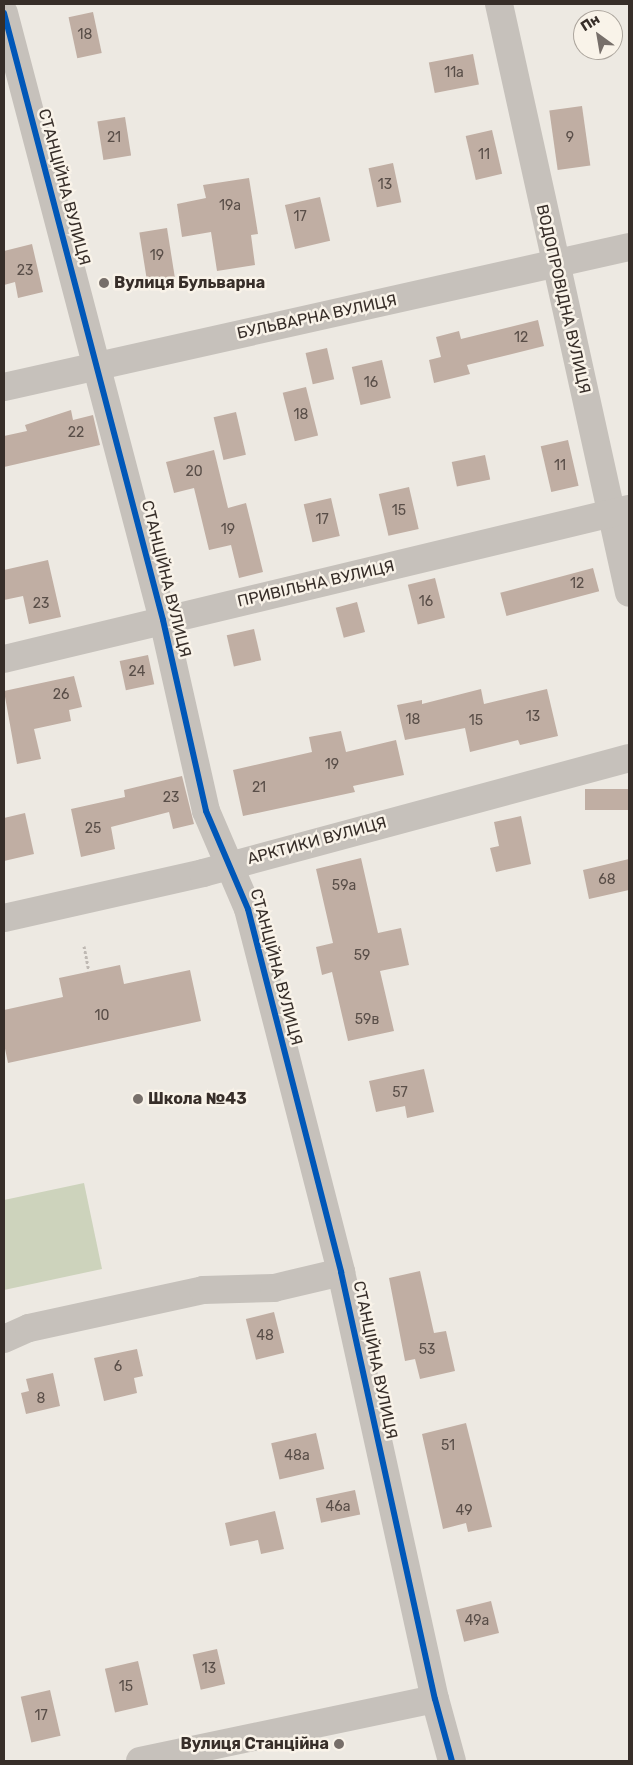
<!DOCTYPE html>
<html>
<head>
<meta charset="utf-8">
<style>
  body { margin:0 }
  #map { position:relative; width:633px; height:1765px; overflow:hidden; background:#ede9e2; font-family:Rubik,sans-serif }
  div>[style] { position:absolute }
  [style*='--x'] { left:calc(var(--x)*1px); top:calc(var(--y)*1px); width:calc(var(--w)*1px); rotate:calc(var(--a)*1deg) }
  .green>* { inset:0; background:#cdd3bc }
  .building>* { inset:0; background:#c0aea3; transform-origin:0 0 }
  .path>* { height:3px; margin-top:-1.5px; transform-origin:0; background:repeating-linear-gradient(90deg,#bfb9b3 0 2.5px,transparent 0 5px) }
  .minor>* { height:28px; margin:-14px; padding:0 14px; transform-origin:14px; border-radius:14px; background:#c6c1bb }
  .cycleway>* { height:6px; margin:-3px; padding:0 3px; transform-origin:3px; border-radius:3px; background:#0057b8 }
  .dots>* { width:14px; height:14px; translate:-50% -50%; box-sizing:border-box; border:2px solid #f9f3e9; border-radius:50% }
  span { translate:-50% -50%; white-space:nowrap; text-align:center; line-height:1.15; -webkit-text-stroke:5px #f9f3e9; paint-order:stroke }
  .number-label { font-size:14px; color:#594e48 }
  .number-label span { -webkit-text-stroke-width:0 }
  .street-label { font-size:16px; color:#372e29 }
  .poi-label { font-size:16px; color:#372e29; font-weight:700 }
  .left { translate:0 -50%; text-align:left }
  .right { translate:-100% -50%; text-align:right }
  .frame { position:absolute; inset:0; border:5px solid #372e29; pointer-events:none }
  .north { position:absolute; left:573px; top:10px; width:50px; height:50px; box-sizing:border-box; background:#f9f3e9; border:1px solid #aba49c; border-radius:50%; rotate:328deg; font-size:14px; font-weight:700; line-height:20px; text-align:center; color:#372e29 }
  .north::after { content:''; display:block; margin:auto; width:18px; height:22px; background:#776f6a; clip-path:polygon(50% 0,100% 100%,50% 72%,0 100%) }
</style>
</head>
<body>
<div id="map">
  <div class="green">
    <div style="clip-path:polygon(84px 1183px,102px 1269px,4px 1290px,4px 1200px)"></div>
  </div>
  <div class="building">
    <div style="left:93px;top:12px;width:42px;height:25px;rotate:78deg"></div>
    <div style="left:473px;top:54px;width:31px;height:45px;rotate:79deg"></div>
    <div style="left:582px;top:106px;width:60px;height:33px;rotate:82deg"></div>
    <div style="left:125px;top:117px;width:39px;height:28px;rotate:81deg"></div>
    <div style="left:492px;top:130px;width:45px;height:27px;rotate:77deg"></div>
    <div style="left:393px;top:163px;width:40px;height:25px;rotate:78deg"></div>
    <div style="clip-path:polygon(249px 178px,258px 234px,251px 235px,255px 265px,217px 271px,211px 232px,182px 237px,177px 204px,206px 198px,203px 185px)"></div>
    <div style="left:320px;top:197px;width:45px;height:36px;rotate:77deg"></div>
    <div style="left:167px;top:228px;width:53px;height:28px;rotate:81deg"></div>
    <div style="clip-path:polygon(32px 244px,43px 292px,18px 298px,15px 282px,4px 285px,4px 251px)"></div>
    <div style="clip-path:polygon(538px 320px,544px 346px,467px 365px,470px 374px,434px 383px,429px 360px,441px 357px,436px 337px,459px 331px,461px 339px)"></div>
    <div style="left:327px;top:348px;width:32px;height:22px;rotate:77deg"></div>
    <div style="left:382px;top:360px;width:39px;height:31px;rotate:77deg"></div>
    <div style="left:306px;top:387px;width:50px;height:24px;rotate:76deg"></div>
    <div style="clip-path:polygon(71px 410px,73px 420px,93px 415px,100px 445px,4px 467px,4px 436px,27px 431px,25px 425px)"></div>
    <div style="left:236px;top:412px;width:44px;height:23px;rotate:77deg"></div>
    <div style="left:568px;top:440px;width:47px;height:28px;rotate:77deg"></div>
    <div style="clip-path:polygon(214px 450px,228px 508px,246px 503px,263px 572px,239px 578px,231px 545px,209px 550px,194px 488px,174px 493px,166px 462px)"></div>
    <div style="left:485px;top:455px;width:25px;height:34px;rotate:78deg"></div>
    <div style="left:409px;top:487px;width:43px;height:31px;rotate:77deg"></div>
    <div style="left:331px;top:498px;width:39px;height:28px;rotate:77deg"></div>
    <div style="clip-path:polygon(48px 560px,61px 617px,29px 624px,23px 596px,4px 600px,4px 570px)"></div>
    <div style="left:593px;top:568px;width:24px;height:96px;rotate:75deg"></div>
    <div style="left:435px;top:578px;width:41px;height:28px;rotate:76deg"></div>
    <div style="left:357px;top:602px;width:31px;height:22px;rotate:75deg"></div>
    <div style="left:254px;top:629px;width:32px;height:28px;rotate:77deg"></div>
    <div style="left:148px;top:655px;width:30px;height:29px;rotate:78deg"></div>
    <div style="clip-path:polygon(74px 676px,82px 707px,69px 710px,71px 721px,34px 729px,41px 759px,17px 764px,4px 691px)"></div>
    <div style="clip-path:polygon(481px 689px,484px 704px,547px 689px,558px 736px,520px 745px,518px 740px,470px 752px,465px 728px,405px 740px,397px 705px,422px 700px,422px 704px)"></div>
    <div style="clip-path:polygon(341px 731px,346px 752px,396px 740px,404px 775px,353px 786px,355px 792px,243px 816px,233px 770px,312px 752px,309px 737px)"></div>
    <div style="clip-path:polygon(182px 776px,194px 824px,173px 829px,169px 812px,111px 827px,115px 849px,81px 857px,71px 809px,125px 797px,124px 790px)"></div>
    <div style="left:629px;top:789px;width:21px;height:44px;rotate:90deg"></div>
    <div style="clip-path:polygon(25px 813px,34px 854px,4px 861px,4px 818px)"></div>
    <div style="clip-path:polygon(521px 816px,531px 864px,496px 872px,490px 848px,499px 846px,494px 822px)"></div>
    <div style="clip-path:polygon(361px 858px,378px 933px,401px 928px,409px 965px,380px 971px,394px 1031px,348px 1041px,332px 972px,322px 975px,316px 947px,333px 943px,316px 869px)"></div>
    <div style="clip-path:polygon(629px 859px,629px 890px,589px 899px,583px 870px)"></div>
    <div style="clip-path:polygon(120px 965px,124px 984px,190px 970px,201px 1021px,8px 1063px,4px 1044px,4px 1010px,63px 997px,59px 978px)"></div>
    <div style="clip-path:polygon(424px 1069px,434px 1112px,407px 1118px,405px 1106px,376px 1112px,369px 1081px)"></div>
    <div style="clip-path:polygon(420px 1271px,434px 1333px,446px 1331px,455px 1371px,420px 1379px,415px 1359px,405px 1361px,389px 1278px)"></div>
    <div style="left:274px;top:1312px;width:42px;height:29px;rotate:76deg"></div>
    <div style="clip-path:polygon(137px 1349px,143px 1376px,134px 1378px,137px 1393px,104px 1401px,94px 1358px)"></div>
    <div style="clip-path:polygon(53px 1373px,60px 1406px,26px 1414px,21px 1393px,29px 1391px,26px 1379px)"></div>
    <div style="clip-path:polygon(466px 1423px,492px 1527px,468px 1532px,466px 1523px,443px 1529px,422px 1434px)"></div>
    <div style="left:316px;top:1433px;width:37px;height:46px;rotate:77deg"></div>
    <div style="left:355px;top:1490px;width:25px;height:40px;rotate:78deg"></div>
    <div style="clip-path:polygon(275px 1511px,284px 1549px,261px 1554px,258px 1540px,230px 1546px,225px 1523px)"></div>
    <div style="left:491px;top:1601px;width:33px;height:36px;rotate:76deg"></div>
    <div style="left:217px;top:1649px;width:36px;height:25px;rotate:77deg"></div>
    <div style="left:138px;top:1661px;width:45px;height:34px;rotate:77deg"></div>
    <div style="left:50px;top:1690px;width:47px;height:30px;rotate:77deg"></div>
  </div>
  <div class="path">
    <div style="--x:84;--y:946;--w:25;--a:79"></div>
  </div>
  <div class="minor">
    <div style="--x:499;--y:4;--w:603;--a:77.55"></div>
    <div style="--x:4;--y:13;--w:627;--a:75.32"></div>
    <div style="--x:163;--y:620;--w:196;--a:77.3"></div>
    <div style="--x:206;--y:811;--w:107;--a:66.8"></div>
    <div style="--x:248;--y:909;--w:375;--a:75.6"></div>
    <div style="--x:341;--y:1272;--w:437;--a:77.6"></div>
    <div style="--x:435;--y:1699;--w:64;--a:74.7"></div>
    <div style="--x:4;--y:387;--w:640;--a:-12.63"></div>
    <div style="--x:4;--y:659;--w:643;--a:-13.5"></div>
    <div style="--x:4;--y:918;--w:204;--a:-12.7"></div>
    <div style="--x:203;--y:873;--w:441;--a:-15.1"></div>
    <div style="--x:4;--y:1339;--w:27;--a:-24"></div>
    <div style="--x:29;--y:1328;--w:178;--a:-12.3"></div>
    <div style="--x:203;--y:1290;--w:71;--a:-1.6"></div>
    <div style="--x:274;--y:1288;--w:69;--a:-13.4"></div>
    <div style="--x:140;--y:1761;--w:301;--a:-11.9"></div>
  </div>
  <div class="cycleway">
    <div style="--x:4;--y:13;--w:627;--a:75.32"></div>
    <div style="--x:163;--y:620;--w:196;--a:77.3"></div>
    <div style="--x:206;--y:811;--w:107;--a:66.8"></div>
    <div style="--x:248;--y:909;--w:375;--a:75.6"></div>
    <div style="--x:341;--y:1272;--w:437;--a:77.6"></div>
    <div style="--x:435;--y:1699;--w:64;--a:74.7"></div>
  </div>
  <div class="dots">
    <div style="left:104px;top:283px;background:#776f6a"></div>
    <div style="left:138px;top:1099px;background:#776f6a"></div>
    <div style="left:339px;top:1744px;background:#776f6a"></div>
  </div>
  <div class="number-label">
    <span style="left:85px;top:35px">18</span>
    <span style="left:454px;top:73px">11а</span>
    <span style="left:114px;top:138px">21</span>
    <span style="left:570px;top:138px">9</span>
    <span style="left:484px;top:155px">11</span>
    <span style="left:385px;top:185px">13</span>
    <span style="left:230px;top:206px">19а</span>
    <span style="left:300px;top:217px">17</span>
    <span style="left:157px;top:256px">19</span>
    <span style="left:25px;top:271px">23</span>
    <span style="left:521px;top:338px">12</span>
    <span style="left:371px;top:383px">16</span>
    <span style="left:301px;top:415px">18</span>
    <span style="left:76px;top:433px">22</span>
    <span style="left:560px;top:466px">11</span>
    <span style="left:194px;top:472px">20</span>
    <span style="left:399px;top:511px">15</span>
    <span style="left:322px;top:520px">17</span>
    <span style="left:228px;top:530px">19</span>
    <span style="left:577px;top:584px">12</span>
    <span style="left:426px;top:602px">16</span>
    <span style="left:41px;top:604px">23</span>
    <span style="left:137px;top:672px">24</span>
    <span style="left:61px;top:695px">26</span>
    <span style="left:533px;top:717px">13</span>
    <span style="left:413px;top:720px">18</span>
    <span style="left:476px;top:721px">15</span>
    <span style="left:332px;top:765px">19</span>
    <span style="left:259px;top:788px">21</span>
    <span style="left:171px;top:798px">23</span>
    <span style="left:93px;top:829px">25</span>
    <span style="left:607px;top:880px">68</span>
    <span style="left:344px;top:886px">59а</span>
    <span style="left:362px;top:956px">59</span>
    <span style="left:102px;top:1016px">10</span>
    <span style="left:367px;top:1020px">59в</span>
    <span style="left:400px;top:1093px">57</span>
    <span style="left:265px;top:1336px">48</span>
    <span style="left:427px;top:1350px">53</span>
    <span style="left:118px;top:1367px">6</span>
    <span style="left:41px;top:1399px">8</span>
    <span style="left:448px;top:1446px">51</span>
    <span style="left:297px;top:1456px">48а</span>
    <span style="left:338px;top:1507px">46а</span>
    <span style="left:464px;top:1511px">49</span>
    <span style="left:477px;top:1621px">49а</span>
    <span style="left:209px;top:1669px">13</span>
    <span style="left:126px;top:1687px">15</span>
    <span style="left:41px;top:1716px">17</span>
  </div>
  <div class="street-label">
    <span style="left:64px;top:187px;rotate:75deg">СТАНЦІЙНА ВУЛИЦЯ</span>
    <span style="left:563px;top:299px;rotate:77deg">ВОДОПРОВІДНА ВУЛИЦЯ</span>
    <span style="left:317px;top:317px;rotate:-12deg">БУЛЬВАРНА ВУЛИЦЯ</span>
    <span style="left:166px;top:579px;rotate:76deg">СТАНЦІЙНА ВУЛИЦЯ</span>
    <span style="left:316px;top:584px;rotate:-13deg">ПРИВІЛЬНА ВУЛИЦЯ</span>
    <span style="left:317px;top:841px;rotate:-15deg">АРКТИКИ ВУЛИЦЯ</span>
    <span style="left:276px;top:967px;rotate:75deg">СТАНЦІЙНА ВУЛИЦЯ</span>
    <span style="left:375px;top:1360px;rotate:78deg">СТАНЦІЙНА ВУЛИЦЯ</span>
  </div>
  <div class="poi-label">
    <span class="left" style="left:114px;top:283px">Вулиця Бульварна</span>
    <span class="left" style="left:148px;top:1099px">Школа №43</span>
    <span class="right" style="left:329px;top:1744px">Вулиця Станційна</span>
  </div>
  <div class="frame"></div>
  <div class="north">Пн</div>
</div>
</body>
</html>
